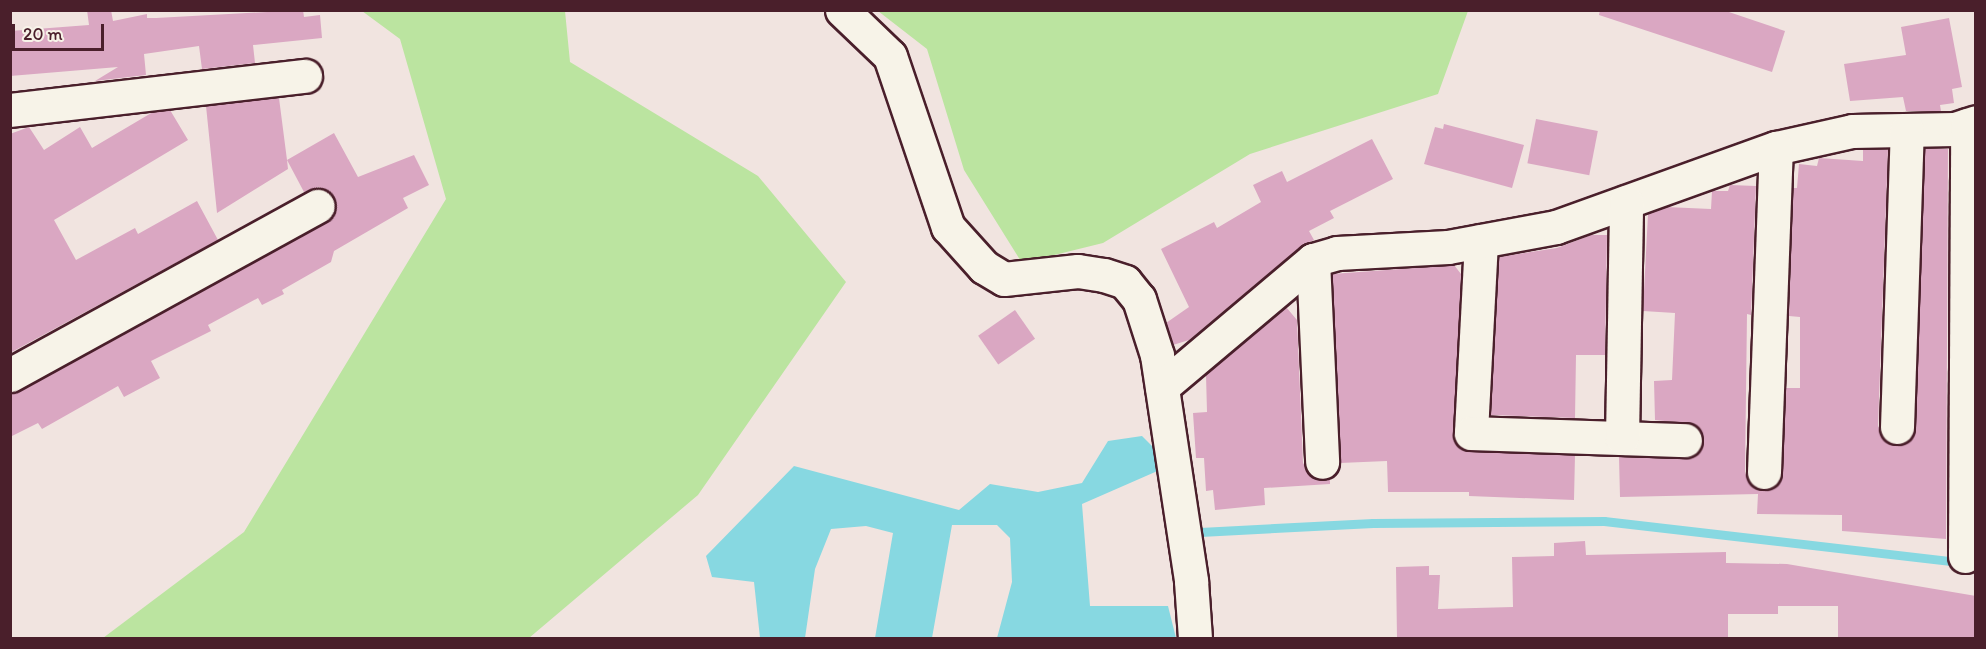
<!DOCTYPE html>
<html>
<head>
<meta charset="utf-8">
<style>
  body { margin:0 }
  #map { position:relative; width:1986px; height:649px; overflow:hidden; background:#f1e4e0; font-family:Itim,sans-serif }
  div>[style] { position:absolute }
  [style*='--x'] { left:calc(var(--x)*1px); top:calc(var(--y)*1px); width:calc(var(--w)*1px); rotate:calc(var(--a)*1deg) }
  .green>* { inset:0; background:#bbe4a0 }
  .water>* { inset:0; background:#87d8e1 }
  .stream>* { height:9px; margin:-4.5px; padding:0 4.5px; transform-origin:4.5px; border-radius:4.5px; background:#87d8e1 }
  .building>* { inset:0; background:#daa7c2; transform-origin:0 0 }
  .roads { filter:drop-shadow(2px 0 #4a1f2b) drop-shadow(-2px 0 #4a1f2b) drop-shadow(0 2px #4a1f2b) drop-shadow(0 -2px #4a1f2b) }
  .minor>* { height:33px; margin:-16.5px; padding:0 16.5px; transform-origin:16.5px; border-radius:16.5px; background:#f7f3e8 }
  span { translate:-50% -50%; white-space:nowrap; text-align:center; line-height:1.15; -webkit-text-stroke:6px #f7f3e8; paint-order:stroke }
  .frame { position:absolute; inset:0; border:12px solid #4a1f2b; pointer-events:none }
  .scale { position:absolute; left:12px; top:24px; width:92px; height:27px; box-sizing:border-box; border:3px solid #4a1f2b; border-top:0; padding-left:8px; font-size:18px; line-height:21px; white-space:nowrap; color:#4a1f2b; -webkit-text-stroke:4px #f7f3e8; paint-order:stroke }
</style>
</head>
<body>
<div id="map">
  <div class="green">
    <div style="clip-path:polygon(362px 11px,565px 11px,570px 62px,758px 176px,846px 282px,698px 495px,529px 638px,103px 638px,244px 532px,446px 199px,400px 39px)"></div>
    <div style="clip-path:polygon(878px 11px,1468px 11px,1438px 94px,1250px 154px,1103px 243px,1022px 263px,964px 170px,927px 49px)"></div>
  </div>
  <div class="water">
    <div style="clip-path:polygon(1142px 436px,1160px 454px,1162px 469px,1082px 504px,1090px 606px,1168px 606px,1176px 638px,997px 638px,1012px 582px,1010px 538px,997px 525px,952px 525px,932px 638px,875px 638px,893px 533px,866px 526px,831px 529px,815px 569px,805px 638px,760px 638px,754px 582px,712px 577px,706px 556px,794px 466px,959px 510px,990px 484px,1038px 492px,1082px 483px,1108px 441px)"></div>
  </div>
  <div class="stream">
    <div style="--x:1200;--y:532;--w:173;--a:-3"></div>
    <div style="--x:1373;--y:523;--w:231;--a:-0.5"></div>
    <div style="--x:1604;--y:521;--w:358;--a:6.6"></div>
  </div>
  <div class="building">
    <div style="clip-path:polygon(87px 10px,111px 10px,113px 21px,147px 14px,147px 18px,156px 18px,303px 10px,304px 17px,320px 15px,322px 38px,253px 45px,255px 63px,202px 69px,199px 46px,144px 54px,146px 75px,95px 81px,118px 67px,10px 76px,10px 31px,89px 25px)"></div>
    <div style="clip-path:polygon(1600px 10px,1723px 10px,1785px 31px,1772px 72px,1599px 15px)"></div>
    <div style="clip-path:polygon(1949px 18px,1962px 87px,1952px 89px,1954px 103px,1940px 105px,1941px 111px,1906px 111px,1903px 97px,1850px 101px,1844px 64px,1906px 55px,1901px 27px)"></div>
    <div style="clip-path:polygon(279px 98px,287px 160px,334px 133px,358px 177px,414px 155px,429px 185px,403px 198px,408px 208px,334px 251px,331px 262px,282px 290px,284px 294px,262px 305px,258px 298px,208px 325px,211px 331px,151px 361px,160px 378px,124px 397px,118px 386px,42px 429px,38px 423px,10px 437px,10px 394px,334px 216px,334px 196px,319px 187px,304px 192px,287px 160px,288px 169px,217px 213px,206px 106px)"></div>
    <div style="clip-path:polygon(170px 110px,188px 140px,54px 220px,76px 260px,135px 228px,138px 234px,197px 201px,218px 240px,10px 353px,10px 134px,29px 127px,44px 150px,80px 127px,92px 148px,153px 112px)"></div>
    <div style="left:1536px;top:119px;width:63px;height:45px;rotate:11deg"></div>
    <div style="clip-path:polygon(1444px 124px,1524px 145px,1512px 188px,1424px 164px,1435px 127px,1443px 129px)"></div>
    <div style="clip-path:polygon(1372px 139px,1393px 179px,1330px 211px,1334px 218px,1309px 231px,1314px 240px,1301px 246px,1189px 340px,1173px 345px,1166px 323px,1189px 307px,1161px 249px,1214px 222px,1217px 228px,1261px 202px,1253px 185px,1282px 171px,1287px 182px)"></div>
    <div style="clip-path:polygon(1925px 148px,1948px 149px,1946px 539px,1842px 531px,1842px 515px,1757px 514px,1758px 494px,1620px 497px,1619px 457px,1685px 459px,1701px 450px,1704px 441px,1694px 424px,1655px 420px,1654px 381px,1672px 380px,1675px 313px,1643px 311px,1648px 214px,1666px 207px,1711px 209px,1712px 191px,1728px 191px,1730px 185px,1756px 186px,1751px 315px,1747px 314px,1745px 472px,1748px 481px,1763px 491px,1780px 481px,1786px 388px,1800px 388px,1800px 317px,1789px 316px,1793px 188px,1797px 188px,1799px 164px,1817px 166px,1819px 158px,1863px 161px,1863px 150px,1888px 150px,1878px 426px,1888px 443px,1897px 446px,1913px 437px)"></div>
    <div style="clip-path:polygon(1591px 235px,1607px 235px,1605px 355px,1576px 355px,1575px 418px,1491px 415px,1499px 257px,1557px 248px)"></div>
    <div style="clip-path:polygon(1454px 265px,1461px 274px,1454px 441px,1470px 452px,1575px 455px,1574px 500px,1469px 496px,1469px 492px,1388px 492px,1387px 461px,1340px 463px,1332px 274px)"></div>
    <div style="clip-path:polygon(1286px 307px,1297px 320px,1303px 463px,1313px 478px,1330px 479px,1330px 484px,1264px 488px,1265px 505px,1215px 510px,1213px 490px,1206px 491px,1204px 458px,1196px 458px,1193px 413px,1207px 412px,1206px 375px)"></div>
    <div style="left:1015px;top:310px;width:35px;height:45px;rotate:55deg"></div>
    <div style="clip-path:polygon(1585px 541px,1586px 555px,1726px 552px,1726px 563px,1787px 564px,1976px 596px,1976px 639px,1838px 639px,1838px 606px,1778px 606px,1778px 614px,1728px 614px,1728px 639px,1397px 639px,1396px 567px,1429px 566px,1429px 575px,1440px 575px,1438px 609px,1513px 607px,1512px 557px,1554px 556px,1554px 543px)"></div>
  </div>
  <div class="roads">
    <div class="minor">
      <div style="--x:842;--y:10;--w:66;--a:43.8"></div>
      <div style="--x:890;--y:56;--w:181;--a:71.3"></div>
      <div style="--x:948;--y:227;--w:54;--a:48"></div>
      <div style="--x:984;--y:267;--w:23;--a:31"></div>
      <div style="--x:1004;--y:279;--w:74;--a:-6.2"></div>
      <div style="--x:1078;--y:271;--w:26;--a:9"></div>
      <div style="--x:1104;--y:275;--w:22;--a:18"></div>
      <div style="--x:1125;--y:282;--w:22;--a:51"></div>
      <div style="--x:1139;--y:299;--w:59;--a:72.2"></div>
      <div style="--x:1157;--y:355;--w:229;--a:81.4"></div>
      <div style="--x:1191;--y:581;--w:57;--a:86"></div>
      <div style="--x:10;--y:110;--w:297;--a:-6.6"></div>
      <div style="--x:1481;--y:241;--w:192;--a:93"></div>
      <div style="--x:1471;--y:433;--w:214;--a:1.9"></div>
      <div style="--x:1313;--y:260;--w:202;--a:87.4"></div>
      <div style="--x:10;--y:375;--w:351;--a:-28.8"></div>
      <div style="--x:1162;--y:387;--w:197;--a:-40.1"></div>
      <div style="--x:1313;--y:260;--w:25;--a:-16"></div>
      <div style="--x:1337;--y:253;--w:111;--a:-3.1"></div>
      <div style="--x:1448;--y:247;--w:110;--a:-10.5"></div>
      <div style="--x:1556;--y:227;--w:234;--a:-19.8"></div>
      <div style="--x:1776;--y:148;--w:78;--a:-12.6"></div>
      <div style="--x:1852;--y:131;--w:103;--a:-1.1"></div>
      <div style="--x:1955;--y:129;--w:22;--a:-18"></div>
      <div style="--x:1897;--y:427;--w:297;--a:-88.1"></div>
      <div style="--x:1622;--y:438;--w:236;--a:-89"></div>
      <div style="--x:1764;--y:472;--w:324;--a:-87.9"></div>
      <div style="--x:1965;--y:556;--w:431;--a:-89.7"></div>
    </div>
  </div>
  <div class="frame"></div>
  <div class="scale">20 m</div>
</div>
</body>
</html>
